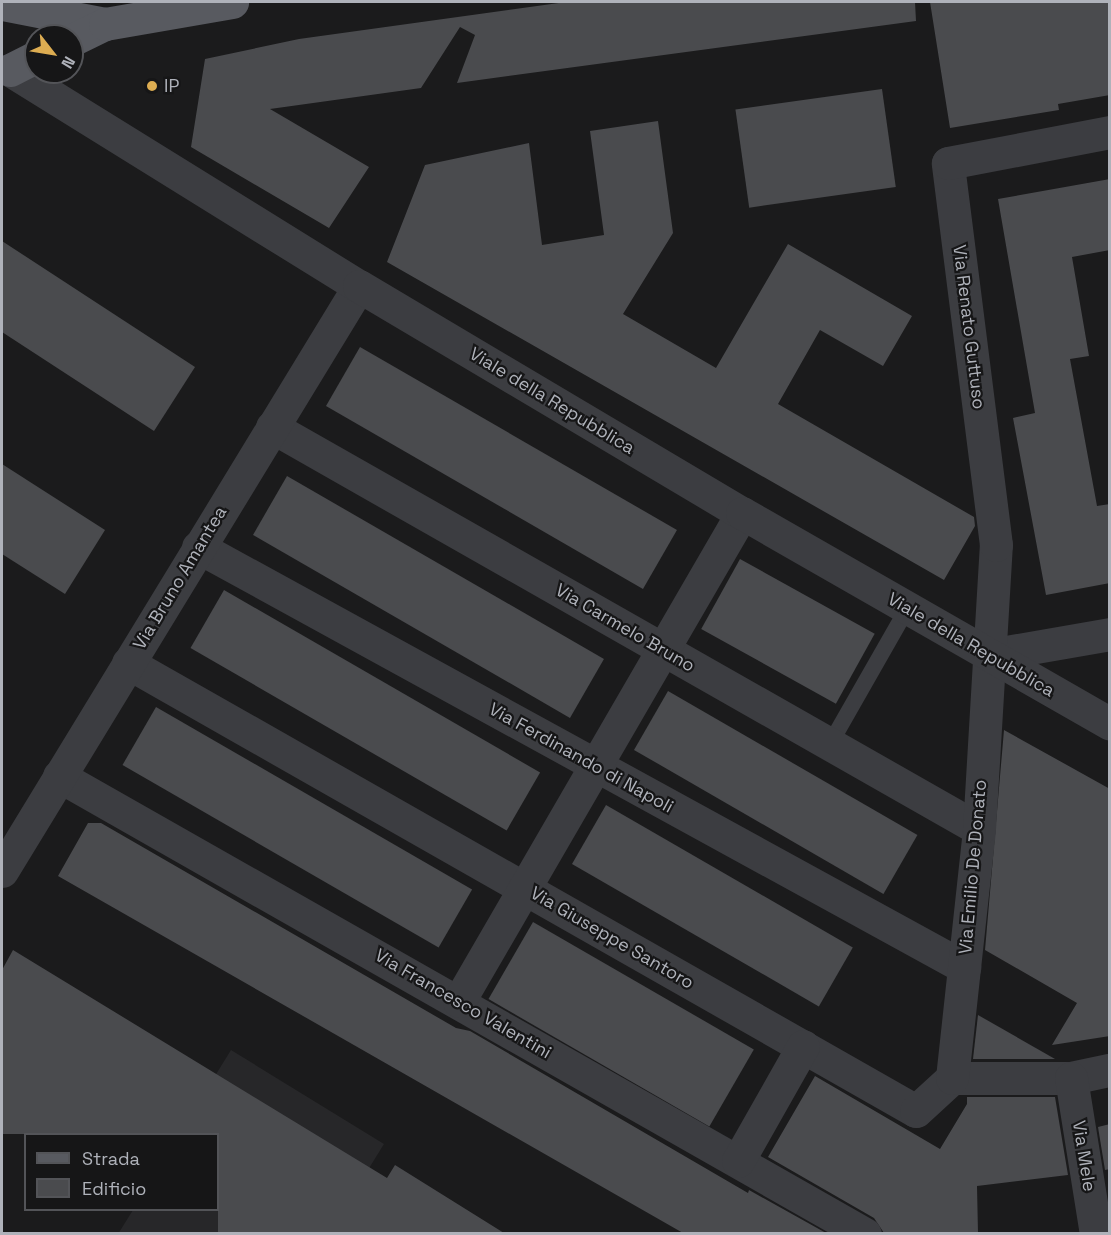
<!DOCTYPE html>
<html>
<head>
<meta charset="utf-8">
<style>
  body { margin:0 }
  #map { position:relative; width:1111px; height:1235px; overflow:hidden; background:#1b1b1c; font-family:"Space Grotesk",sans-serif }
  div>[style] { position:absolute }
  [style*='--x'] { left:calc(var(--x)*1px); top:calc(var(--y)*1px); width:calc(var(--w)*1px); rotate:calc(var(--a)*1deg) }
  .built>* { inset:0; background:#272729 }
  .building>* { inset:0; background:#4a4b4e; transform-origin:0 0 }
  .service>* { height:16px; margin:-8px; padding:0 8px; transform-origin:8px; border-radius:8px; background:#3c3d41 }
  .minor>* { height:33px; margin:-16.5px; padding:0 16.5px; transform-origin:16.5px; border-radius:16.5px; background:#3c3d41 }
  .tertiary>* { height:33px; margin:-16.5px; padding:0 16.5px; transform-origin:16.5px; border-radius:16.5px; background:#3c3d41 }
  .primary>* { height:33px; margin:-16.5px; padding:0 16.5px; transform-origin:16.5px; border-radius:16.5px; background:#585a60 }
  .dots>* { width:16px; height:16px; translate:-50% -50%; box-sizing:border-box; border:3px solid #161617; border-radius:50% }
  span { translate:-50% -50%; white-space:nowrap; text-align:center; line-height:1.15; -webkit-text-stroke:4.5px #161617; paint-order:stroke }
  .poi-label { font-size:18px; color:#afb2ba }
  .left { translate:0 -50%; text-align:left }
  .street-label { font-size:18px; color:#afb2ba }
  .frame { position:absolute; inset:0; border:3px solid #afb2ba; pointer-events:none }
  .legend { position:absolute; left:24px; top:1133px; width:195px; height:78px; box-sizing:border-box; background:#161617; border:2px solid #535458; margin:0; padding:8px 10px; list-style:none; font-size:18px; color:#afb2ba }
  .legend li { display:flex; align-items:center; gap:12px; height:30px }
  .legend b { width:30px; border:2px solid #535458 }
  .north { position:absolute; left:24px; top:24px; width:60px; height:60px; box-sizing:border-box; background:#161617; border:2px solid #535458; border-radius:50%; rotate:121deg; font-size:16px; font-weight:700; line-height:24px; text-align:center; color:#afb2ba }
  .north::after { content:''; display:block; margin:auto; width:21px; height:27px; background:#ddad52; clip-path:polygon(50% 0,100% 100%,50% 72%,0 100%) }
</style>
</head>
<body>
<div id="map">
  <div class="built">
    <div style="clip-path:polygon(231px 1050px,384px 1144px,329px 1233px,118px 1234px,133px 1210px,218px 1210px,218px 1134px,179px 1134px)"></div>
  </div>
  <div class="building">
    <div style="clip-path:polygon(566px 2px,915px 2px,916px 21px,457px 83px,475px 35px,460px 27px,421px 88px,270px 109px,369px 167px,329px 228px,191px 147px,205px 59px,299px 39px)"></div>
    <div style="clip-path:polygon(930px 2px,1110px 2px,1110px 95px,1058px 104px,1059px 110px,950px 128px)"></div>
    <div style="left:882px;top:89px;width:99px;height:148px;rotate:82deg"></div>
    <div style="clip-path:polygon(658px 121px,673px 233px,623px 314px,716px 368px,788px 244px,912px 316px,883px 366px,820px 330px,778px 404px,974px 517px,975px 526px,944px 580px,387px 262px,425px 165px,529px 143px,542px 245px,604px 235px,590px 131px)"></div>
    <div style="clip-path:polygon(1110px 179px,1110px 250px,1072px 257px,1089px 356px,1070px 359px,1097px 506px,1110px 504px,1110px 583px,1046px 595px,1013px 418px,1035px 413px,998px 199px)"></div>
    <div style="clip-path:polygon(2px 241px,195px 367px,154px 431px,2px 332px)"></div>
    <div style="left:360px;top:347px;width:366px;height:68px;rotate:30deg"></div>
    <div style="clip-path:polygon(2px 464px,105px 530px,65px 594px,2px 554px)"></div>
    <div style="left:287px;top:476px;width:366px;height:68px;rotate:30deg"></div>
    <div style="left:740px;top:559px;width:154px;height:80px;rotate:29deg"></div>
    <div style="left:224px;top:590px;width:365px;height:67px;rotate:30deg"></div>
    <div style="left:668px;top:691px;width:288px;height:68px;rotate:30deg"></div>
    <div style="left:156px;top:707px;width:365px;height:67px;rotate:30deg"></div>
    <div style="clip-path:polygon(1004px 730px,1110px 789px,1110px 1036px,1052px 1045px,1077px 1003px,985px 950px)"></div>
    <div style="left:606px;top:805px;width:285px;height:68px;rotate:30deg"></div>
    <div style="clip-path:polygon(88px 823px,101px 823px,456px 1028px,470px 1031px,748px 1193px,749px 1190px,826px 1233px,683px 1233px,58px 876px)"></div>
    <div style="left:533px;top:922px;width:255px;height:89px;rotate:30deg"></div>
    <div style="clip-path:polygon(13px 950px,387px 1178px,395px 1165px,504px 1233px,218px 1233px,218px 1134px,2px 1134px,2px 970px)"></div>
    <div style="clip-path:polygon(978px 1015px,1055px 1059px,973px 1059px)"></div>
    <div style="clip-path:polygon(815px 1076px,940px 1149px,967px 1104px,967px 1097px,1055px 1097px,1068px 1175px,977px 1186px,978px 1233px,884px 1233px,874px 1218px,768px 1157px)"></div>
    <div style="clip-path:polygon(1110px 1124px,1110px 1169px,1105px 1170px,1098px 1127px)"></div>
  </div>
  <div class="service">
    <div style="--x:830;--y:744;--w:155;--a:-60.3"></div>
  </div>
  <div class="minor">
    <div style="--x:272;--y:427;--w:813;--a:29.62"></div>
    <div style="--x:198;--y:547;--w:874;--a:28.74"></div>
    <div style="--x:989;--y:655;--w:123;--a:-9.8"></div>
    <div style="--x:128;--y:663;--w:906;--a:29.62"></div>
    <div style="--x:916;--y:1111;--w:49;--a:-42.5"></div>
    <div style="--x:952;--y:1078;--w:119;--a:0"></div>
    <div style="--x:1071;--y:1078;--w:40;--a:-12"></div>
    <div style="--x:59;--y:776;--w:927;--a:29.61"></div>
    <div style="--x:2;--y:871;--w:685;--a:-58.61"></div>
    <div style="--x:459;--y:1001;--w:564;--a:-59.89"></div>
    <div style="--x:952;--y:1078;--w:250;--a:-83.8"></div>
    <div style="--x:979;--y:829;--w:285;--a:-86.6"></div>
    <div style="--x:996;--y:545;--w:385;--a:-97.2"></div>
    <div style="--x:948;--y:163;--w:165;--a:-10.8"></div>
    <div style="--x:1071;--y:1078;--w:158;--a:80.9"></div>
    <div style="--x:738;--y:1161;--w:132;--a:-60.5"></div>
  </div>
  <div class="tertiary">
    <div style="--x:10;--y:70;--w:410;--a:31.8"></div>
    <div style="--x:359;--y:286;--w:445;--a:30.7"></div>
    <div style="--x:742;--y:513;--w:424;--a:29.8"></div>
  </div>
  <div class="primary">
    <div style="--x:2;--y:4;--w:105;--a:11"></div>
    <div style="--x:72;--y:40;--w:37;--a:-26"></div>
    <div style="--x:105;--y:24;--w:129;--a:-9.8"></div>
    <div style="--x:10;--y:70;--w:29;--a:-27"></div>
  </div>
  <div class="dots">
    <div style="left:152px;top:86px;background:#ddad52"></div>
  </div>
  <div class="poi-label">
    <span class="left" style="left:164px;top:86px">IP</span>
  </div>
  <div class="street-label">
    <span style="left:969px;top:327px;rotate:83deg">Via Renato Guttuso</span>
    <span style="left:552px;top:401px;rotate:31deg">Viale della Repubblica</span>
    <span style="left:180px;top:578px;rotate:-59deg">Via Bruno Amantea</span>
    <span style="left:625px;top:628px;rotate:30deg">Via Carmelo Bruno</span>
    <span style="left:971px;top:645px;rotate:30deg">Viale della Repubblica</span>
    <span style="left:581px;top:758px;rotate:29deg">Via Ferdinando di Napoli</span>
    <span style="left:973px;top:867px;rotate:-85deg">Via Emilio De Donato</span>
    <span style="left:612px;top:938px;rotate:30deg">Via Giuseppe Santoro</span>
    <span style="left:463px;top:1004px;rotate:30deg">Via Francesco Valentini</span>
    <span style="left:1084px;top:1156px;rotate:81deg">Via Mele</span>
  </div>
  <div class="frame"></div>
  <ul class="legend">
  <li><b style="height:8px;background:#585a60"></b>Strada</li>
  <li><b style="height:16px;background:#4a4b4e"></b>Edificio</li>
  </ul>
  <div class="north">N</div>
</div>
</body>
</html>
